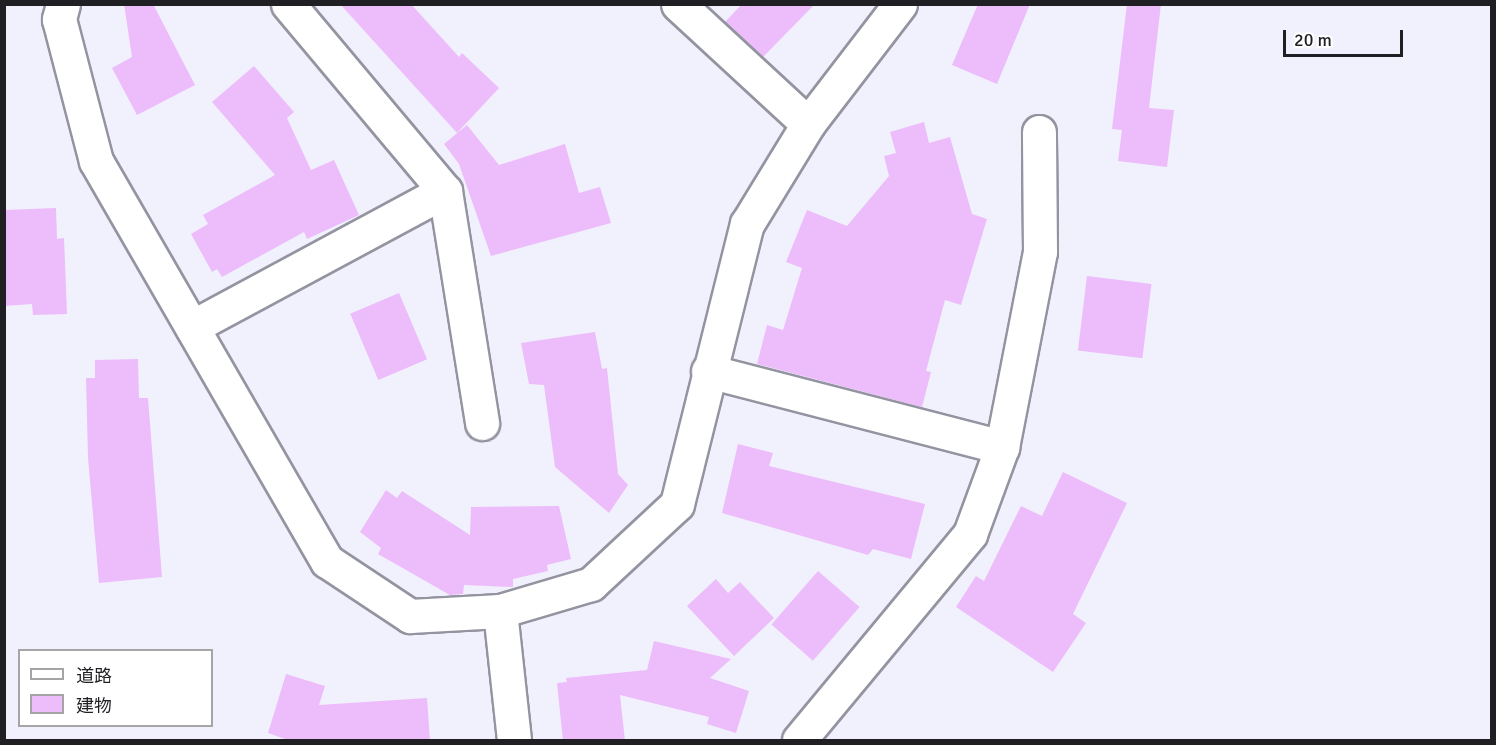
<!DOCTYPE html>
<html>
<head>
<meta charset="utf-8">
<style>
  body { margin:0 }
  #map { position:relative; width:1496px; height:745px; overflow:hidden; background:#f1f1fd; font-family:Signika,"Noto Sans JP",sans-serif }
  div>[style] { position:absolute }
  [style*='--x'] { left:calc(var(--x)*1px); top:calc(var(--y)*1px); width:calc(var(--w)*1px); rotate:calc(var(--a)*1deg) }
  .building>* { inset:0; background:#edbcfa; transform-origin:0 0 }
  .roads { filter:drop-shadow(2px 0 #9494a1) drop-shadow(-2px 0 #9494a1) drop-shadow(0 2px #9494a1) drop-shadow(0 -2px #9494a1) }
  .minor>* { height:33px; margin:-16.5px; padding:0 16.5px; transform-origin:16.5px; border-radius:16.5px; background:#fff }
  span { translate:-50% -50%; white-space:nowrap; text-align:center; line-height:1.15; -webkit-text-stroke:4.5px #fff; paint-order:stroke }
  .frame { position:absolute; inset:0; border:6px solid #1f1f24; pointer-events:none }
  .legend { position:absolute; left:18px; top:649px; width:195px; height:78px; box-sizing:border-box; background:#fff; border:2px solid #a5a5a7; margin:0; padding:8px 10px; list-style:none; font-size:18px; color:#1f1f24 }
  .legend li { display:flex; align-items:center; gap:12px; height:30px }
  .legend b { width:30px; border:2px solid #a5a5a7 }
  .scale { position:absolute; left:1283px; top:30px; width:120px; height:27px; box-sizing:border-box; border:3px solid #1f1f24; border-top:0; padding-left:8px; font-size:18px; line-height:21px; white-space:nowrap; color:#1f1f24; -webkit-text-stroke:4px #fff; paint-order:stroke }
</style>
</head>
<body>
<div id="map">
  <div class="building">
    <div style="clip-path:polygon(124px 4px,153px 4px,195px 85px,137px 115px,112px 68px,132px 57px)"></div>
    <div style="clip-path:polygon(340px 4px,411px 4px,459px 57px,462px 53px,499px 88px,457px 133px)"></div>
    <div style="clip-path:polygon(742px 4px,815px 4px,763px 57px,725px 22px)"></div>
    <div style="clip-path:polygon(978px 4px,1030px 4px,997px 84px,952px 65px)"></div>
    <div style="clip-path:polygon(1127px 4px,1161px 4px,1149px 108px,1174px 110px,1167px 167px,1118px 161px,1122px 130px,1112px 129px)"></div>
    <div style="clip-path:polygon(254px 66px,294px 112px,287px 118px,311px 170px,334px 160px,359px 215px,307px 239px,304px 232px,222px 277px,217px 269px,212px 272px,191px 234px,208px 224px,203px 215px,275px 175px,212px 102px)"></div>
    <div style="clip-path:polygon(924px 122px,929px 143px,950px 137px,972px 214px,987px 219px,961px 305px,945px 300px,926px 371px,931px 372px,922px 407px,757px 364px,767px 325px,783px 330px,802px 268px,786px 262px,807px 210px,847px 226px,889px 176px,884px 156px,896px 153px,890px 132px)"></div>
    <div style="clip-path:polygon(467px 125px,499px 165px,565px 144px,579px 193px,600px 187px,611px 223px,491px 256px,459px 164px,444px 144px)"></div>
    <div style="clip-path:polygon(56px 208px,57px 239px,64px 238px,67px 314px,33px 315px,32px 304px,4px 306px,4px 210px)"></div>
    <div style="left:1087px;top:276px;width:65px;height:75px;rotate:7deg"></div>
    <div style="left:399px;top:293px;width:72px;height:53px;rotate:67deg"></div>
    <div style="clip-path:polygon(595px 332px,602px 369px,607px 368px,618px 474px,628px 485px,609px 513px,555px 467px,544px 385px,529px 384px,521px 343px)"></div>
    <div style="clip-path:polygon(138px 359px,139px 398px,148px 398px,162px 577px,99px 583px,88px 458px,86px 378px,95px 378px,95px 360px)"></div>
    <div style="clip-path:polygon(738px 444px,773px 453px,769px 466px,925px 504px,911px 559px,873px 549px,868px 555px,722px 513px)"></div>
    <div style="clip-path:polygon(1063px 472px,1127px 503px,1073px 614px,1086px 623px,1053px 672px,956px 607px,976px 576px,984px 581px,1021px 506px,1042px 516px)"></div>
    <div style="clip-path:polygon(386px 490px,397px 498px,402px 491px,470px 535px,471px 507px,559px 506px,571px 559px,547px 565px,548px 571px,513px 579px,513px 587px,464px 585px,463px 594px,450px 595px,378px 554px,381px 548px,360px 532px)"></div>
    <div style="left:818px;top:571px;width:55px;height:71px;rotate:41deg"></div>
    <div style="clip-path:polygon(716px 579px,728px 593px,740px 582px,774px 618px,734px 656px,687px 606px)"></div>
    <div style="clip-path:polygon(654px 641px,731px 659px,710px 678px,749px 691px,736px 733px,707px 724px,709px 717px,620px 695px,625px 741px,563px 741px,557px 683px,567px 682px,566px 678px,647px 670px)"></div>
    <div style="clip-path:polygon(286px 674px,325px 686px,319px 705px,427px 698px,430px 741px,291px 741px,268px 733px)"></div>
  </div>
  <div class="roads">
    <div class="minor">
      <div style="--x:63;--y:4;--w:16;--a:105"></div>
      <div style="--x:59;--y:19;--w:147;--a:75.4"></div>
      <div style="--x:96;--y:161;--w:462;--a:60"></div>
      <div style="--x:327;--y:561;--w:100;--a:33.5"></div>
      <div style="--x:410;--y:616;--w:90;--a:-3.2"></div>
      <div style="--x:500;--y:611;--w:95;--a:-16.5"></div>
      <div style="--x:591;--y:584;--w:117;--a:-42.9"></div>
      <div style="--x:677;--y:504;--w:289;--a:-76"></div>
      <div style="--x:747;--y:224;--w:117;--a:-58.6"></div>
      <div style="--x:808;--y:124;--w:151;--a:-52.5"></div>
      <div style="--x:288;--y:4;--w:244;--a:50"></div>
      <div style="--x:445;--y:191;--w:235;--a:80.9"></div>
      <div style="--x:678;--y:4;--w:177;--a:42.7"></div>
      <div style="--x:192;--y:327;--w:287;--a:-28.3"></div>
      <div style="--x:708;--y:371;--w:304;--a:14.5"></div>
      <div style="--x:500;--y:611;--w:130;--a:83.8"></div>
      <div style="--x:799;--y:740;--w:268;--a:-50.3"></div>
      <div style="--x:970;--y:534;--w:93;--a:-69.8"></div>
      <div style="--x:1002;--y:447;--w:199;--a:-79"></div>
      <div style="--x:1040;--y:252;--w:120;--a:-90.5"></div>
    </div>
  </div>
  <div class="frame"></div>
  <ul class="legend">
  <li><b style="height:8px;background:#fff"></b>道路</li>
  <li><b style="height:16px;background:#edbcfa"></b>建物</li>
  </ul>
  <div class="scale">20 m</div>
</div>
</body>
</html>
